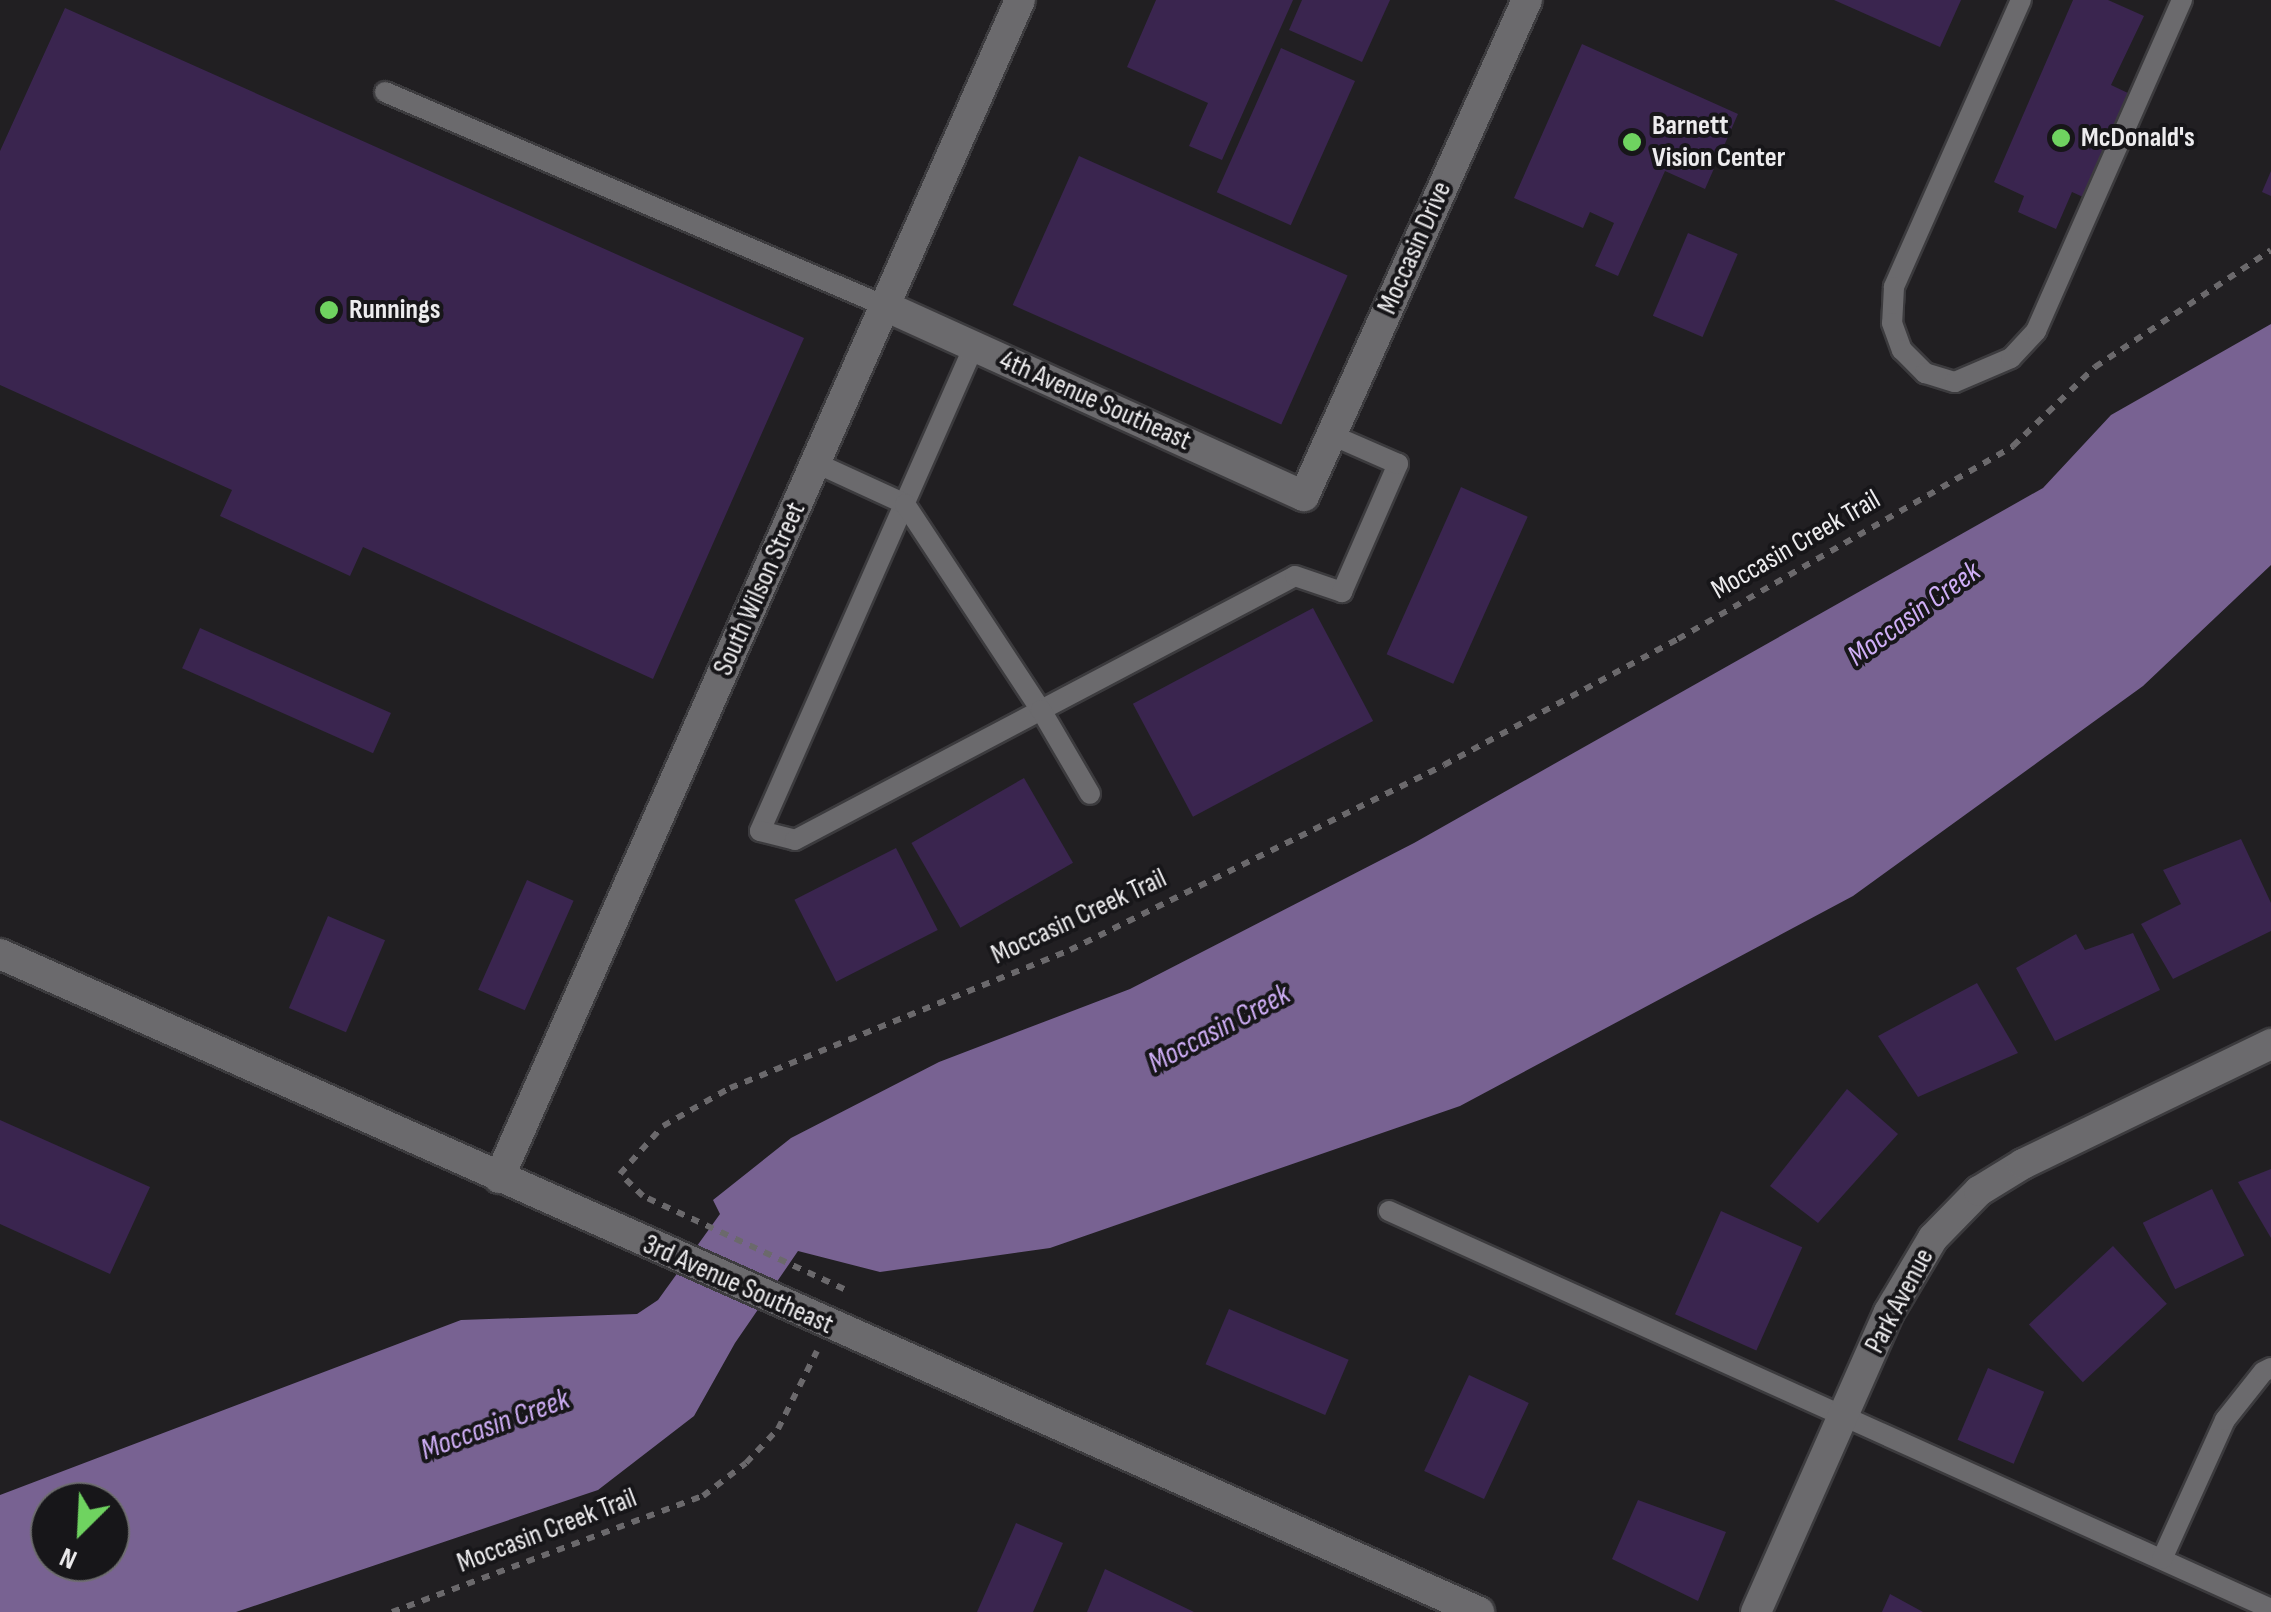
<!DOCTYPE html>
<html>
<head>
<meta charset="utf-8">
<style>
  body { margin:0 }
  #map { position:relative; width:2271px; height:1612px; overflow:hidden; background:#211f22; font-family:"Sofia Sans Condensed",sans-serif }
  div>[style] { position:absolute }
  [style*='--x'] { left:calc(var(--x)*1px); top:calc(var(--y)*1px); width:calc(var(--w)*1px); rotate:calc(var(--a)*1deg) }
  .water>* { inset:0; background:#786292 }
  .building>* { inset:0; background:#3a254f; transform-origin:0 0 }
  .path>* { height:6px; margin-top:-3px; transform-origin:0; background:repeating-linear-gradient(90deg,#6b696c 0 8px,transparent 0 16px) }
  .roads { filter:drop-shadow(2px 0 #3c3b3e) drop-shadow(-2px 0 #3c3b3e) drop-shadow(0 2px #3c3b3e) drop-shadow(0 -2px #3c3b3e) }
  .lane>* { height:20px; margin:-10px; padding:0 10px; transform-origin:10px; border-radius:10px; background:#6b6a6d }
  .street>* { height:30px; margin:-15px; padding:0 15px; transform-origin:15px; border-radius:15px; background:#6b6a6d }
  .secondary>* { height:30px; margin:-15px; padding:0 15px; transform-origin:15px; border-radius:15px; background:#6b6a6d }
  .dots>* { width:28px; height:28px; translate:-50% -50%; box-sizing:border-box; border:5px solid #171619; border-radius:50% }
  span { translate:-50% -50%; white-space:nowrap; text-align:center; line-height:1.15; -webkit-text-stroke:8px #171619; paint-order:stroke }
  .poi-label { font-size:28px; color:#edecee; font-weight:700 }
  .left { translate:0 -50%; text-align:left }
  .street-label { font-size:28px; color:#edecee }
  .water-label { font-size:30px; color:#cfaef6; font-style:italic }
  .north { position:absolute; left:30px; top:1482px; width:100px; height:100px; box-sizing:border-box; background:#171619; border:2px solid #6d6c6e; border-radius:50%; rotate:204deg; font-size:28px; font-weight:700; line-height:40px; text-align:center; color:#edecee }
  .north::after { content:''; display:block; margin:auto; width:35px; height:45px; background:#6fd360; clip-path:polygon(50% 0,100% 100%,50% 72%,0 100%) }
</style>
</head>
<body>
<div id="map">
  <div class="water">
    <div style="clip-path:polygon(evenodd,2271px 324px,2271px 565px,2143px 686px,1853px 896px,1460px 1106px,1050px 1248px,880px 1272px,798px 1251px,735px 1343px,694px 1416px,598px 1490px,236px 1612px,0 1612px,0 1495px,461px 1320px,637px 1314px,658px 1300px,720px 1214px,713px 1200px,791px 1138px,939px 1062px,1130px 989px,1414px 843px,2043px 488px,2111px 415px,2271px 324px,50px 1502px,110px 1502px,110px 1562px,50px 1562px,50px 1502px)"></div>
  </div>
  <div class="building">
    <div style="clip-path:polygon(1156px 0,1293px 0,1222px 160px,1189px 146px,1208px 103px,1127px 67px)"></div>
    <div style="clip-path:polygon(1302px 0,1390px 0,1362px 62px,1289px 30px)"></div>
    <div style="clip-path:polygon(1834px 0,1961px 0,1940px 47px)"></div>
    <div style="clip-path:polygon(2073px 0,2108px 0,2144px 16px,2111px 85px,2130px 94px,2083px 197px,2072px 192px,2056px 229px,2018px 212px,2024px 196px,1994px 182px)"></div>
    <div style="clip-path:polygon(65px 8px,804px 338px,653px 679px,363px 547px,350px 576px,220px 516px,232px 490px,0 385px,0 151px)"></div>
    <div style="clip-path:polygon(1582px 44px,1738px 114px,1705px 189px,1665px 171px,1618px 276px,1595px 266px,1614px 223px,1590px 212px,1583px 228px,1514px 198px)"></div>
    <div style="left:1281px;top:48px;width:81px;height:158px;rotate:24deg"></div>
    <div style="left:1079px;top:156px;width:294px;height:163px;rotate:24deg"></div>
    <div style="clip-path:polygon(2271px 171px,2271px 196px,2262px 192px)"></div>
    <div style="left:1688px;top:233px;width:54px;height:90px;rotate:23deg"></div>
    <div style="left:1461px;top:487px;width:73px;height:183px;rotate:24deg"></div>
    <div style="left:1313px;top:608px;width:128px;height:204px;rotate:62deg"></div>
    <div style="left:200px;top:628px;width:209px;height:44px;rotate:24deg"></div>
    <div style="left:1024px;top:778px;width:98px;height:130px;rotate:60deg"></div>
    <div style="clip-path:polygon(2241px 839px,2271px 903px,2271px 931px,2173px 979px,2141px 924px,2181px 904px,2163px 870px)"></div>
    <div style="left:896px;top:848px;width:92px;height:114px;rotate:63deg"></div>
    <div style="left:527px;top:880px;width:51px;height:120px;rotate:24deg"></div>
    <div style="left:328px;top:916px;width:62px;height:100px;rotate:23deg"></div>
    <div style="clip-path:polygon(2133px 933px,2160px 990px,2055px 1041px,2016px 968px,2076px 934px,2085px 950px)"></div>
    <div style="clip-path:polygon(1977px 983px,2018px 1053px,1918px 1097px,1878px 1036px)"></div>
    <div style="clip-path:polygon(1847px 1089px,1898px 1134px,1818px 1223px,1770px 1186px)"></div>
    <div style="clip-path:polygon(0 1120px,150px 1187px,110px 1274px,0 1224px)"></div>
    <div style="clip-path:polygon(2271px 1169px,2271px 1238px,2238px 1182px)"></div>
    <div style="left:2212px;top:1189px;width:74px;height:77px;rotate:64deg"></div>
    <div style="left:1721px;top:1211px;width:89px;height:113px;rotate:24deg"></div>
    <div style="left:2113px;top:1246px;width:79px;height:115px;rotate:47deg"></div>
    <div style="left:1229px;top:1309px;width:130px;height:60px;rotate:23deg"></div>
    <div style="left:1988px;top:1368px;width:61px;height:78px;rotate:23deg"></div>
    <div style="left:1469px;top:1375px;width:66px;height:106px;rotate:25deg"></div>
    <div style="clip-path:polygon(1638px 1500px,1726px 1532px,1698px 1601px,1612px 1559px)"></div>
    <div style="clip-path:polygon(1016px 1523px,1063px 1543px,1033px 1612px,977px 1612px)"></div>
    <div style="clip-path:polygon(1105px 1569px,1194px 1612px,1087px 1612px)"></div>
    <div style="clip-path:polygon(1890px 1594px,1923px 1612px,1882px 1612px)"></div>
  </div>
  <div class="path">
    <div style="--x:844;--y:1289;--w:221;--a:-155.2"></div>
    <div style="--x:643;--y:1196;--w:32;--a:-136"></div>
    <div style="--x:620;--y:1174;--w:64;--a:-48.1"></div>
    <div style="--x:663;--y:1126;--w:77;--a:-29.6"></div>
    <div style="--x:730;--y:1088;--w:367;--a:-22.1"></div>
    <div style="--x:1070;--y:950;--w:417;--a:-26.3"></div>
    <div style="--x:1444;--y:765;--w:266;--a:-28.3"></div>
    <div style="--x:1678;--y:639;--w:387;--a:-29.9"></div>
    <div style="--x:2013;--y:446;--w:114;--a:-43.9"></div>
    <div style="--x:2095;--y:367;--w:211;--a:-33.6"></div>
    <div style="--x:392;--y:1612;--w:332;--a:-20.5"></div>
    <div style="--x:703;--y:1496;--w:54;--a:-37.5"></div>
    <div style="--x:746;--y:1463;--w:47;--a:-46.7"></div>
    <div style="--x:778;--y:1429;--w:87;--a:-63.4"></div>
  </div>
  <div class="roads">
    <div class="lane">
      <div style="--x:2021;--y:0;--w:314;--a:113.9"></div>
      <div style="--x:1894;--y:287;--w:36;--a:93"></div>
      <div style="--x:1892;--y:323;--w:29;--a:70"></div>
      <div style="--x:1902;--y:350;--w:33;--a:45"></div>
      <div style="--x:1925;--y:373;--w:31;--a:17"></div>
      <div style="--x:1955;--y:382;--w:61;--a:-23.2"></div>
      <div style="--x:2011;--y:358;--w:37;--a:-47"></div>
      <div style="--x:2036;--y:331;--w:362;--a:-66.2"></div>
      <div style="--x:385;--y:92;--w:544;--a:23.17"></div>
      <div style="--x:974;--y:346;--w:530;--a:113.81"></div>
      <div style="--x:760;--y:831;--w:36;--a:14"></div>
      <div style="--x:795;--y:840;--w:565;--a:-27.83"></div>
      <div style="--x:1295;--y:576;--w:50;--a:18.8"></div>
      <div style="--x:1342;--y:592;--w:140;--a:-66.4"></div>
      <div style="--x:1398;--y:464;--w:72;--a:-156.3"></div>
      <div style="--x:816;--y:463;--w:98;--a:24.7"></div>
      <div style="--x:905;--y:504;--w:247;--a:56.6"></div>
      <div style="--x:1041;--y:710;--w:97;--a:59.7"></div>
      <div style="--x:1389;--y:1211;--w:968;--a:24.29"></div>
      <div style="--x:2162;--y:1559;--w:153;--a:-65.6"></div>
      <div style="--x:2225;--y:1420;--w:61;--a:-51.6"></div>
      <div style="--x:2263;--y:1372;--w:9;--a:-27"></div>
    </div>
    <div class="street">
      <div style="--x:885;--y:306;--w:460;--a:24.4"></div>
      <div style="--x:1304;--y:496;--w:544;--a:-65.79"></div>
      <div style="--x:499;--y:1178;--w:1288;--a:-66.14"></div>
      <div style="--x:1756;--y:1612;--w:328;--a:-66.1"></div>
      <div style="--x:1889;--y:1312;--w:86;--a:-59.3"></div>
      <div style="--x:1933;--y:1238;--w:66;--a:-45.6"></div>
      <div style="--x:1979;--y:1191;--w:52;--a:-31.5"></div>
      <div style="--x:2023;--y:1164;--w:276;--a:-25.8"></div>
    </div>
    <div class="secondary">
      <div style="--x:0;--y:954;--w:1619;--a:23.98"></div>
    </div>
  </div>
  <div class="dots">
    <div style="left:2061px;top:138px;background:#6fd360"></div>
    <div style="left:1632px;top:142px;background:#6fd360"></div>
    <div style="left:329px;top:310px;background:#6fd360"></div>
  </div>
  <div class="poi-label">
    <span class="left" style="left:1652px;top:142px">Barnett<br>Vision Center</span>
    <span class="left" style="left:2081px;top:138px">McDonald's</span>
    <span class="left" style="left:349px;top:310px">Runnings</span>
  </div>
  <div class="street-label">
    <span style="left:1415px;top:248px;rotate:-66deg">Moccasin Drive</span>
    <span style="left:1095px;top:401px;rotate:24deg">4th Avenue Southeast</span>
    <span style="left:1796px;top:545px;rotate:-30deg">Moccasin Creek Trail</span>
    <span style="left:760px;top:589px;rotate:-66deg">South Wilson Street</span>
    <span style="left:1079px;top:917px;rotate:-25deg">Moccasin Creek Trail</span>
    <span style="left:738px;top:1285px;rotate:24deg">3rd Avenue Southeast</span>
    <span style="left:1900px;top:1301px;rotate:-62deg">Park Avenue</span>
    <span style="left:547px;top:1531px;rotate:-21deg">Moccasin Creek Trail</span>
  </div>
  <div class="water-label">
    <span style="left:1914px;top:614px;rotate:-36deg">Moccasin Creek</span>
    <span style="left:1219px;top:1029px;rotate:-28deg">Moccasin Creek</span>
    <span style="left:495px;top:1425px;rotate:-20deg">Moccasin Creek</span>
  </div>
  <div class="north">N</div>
</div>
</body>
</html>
